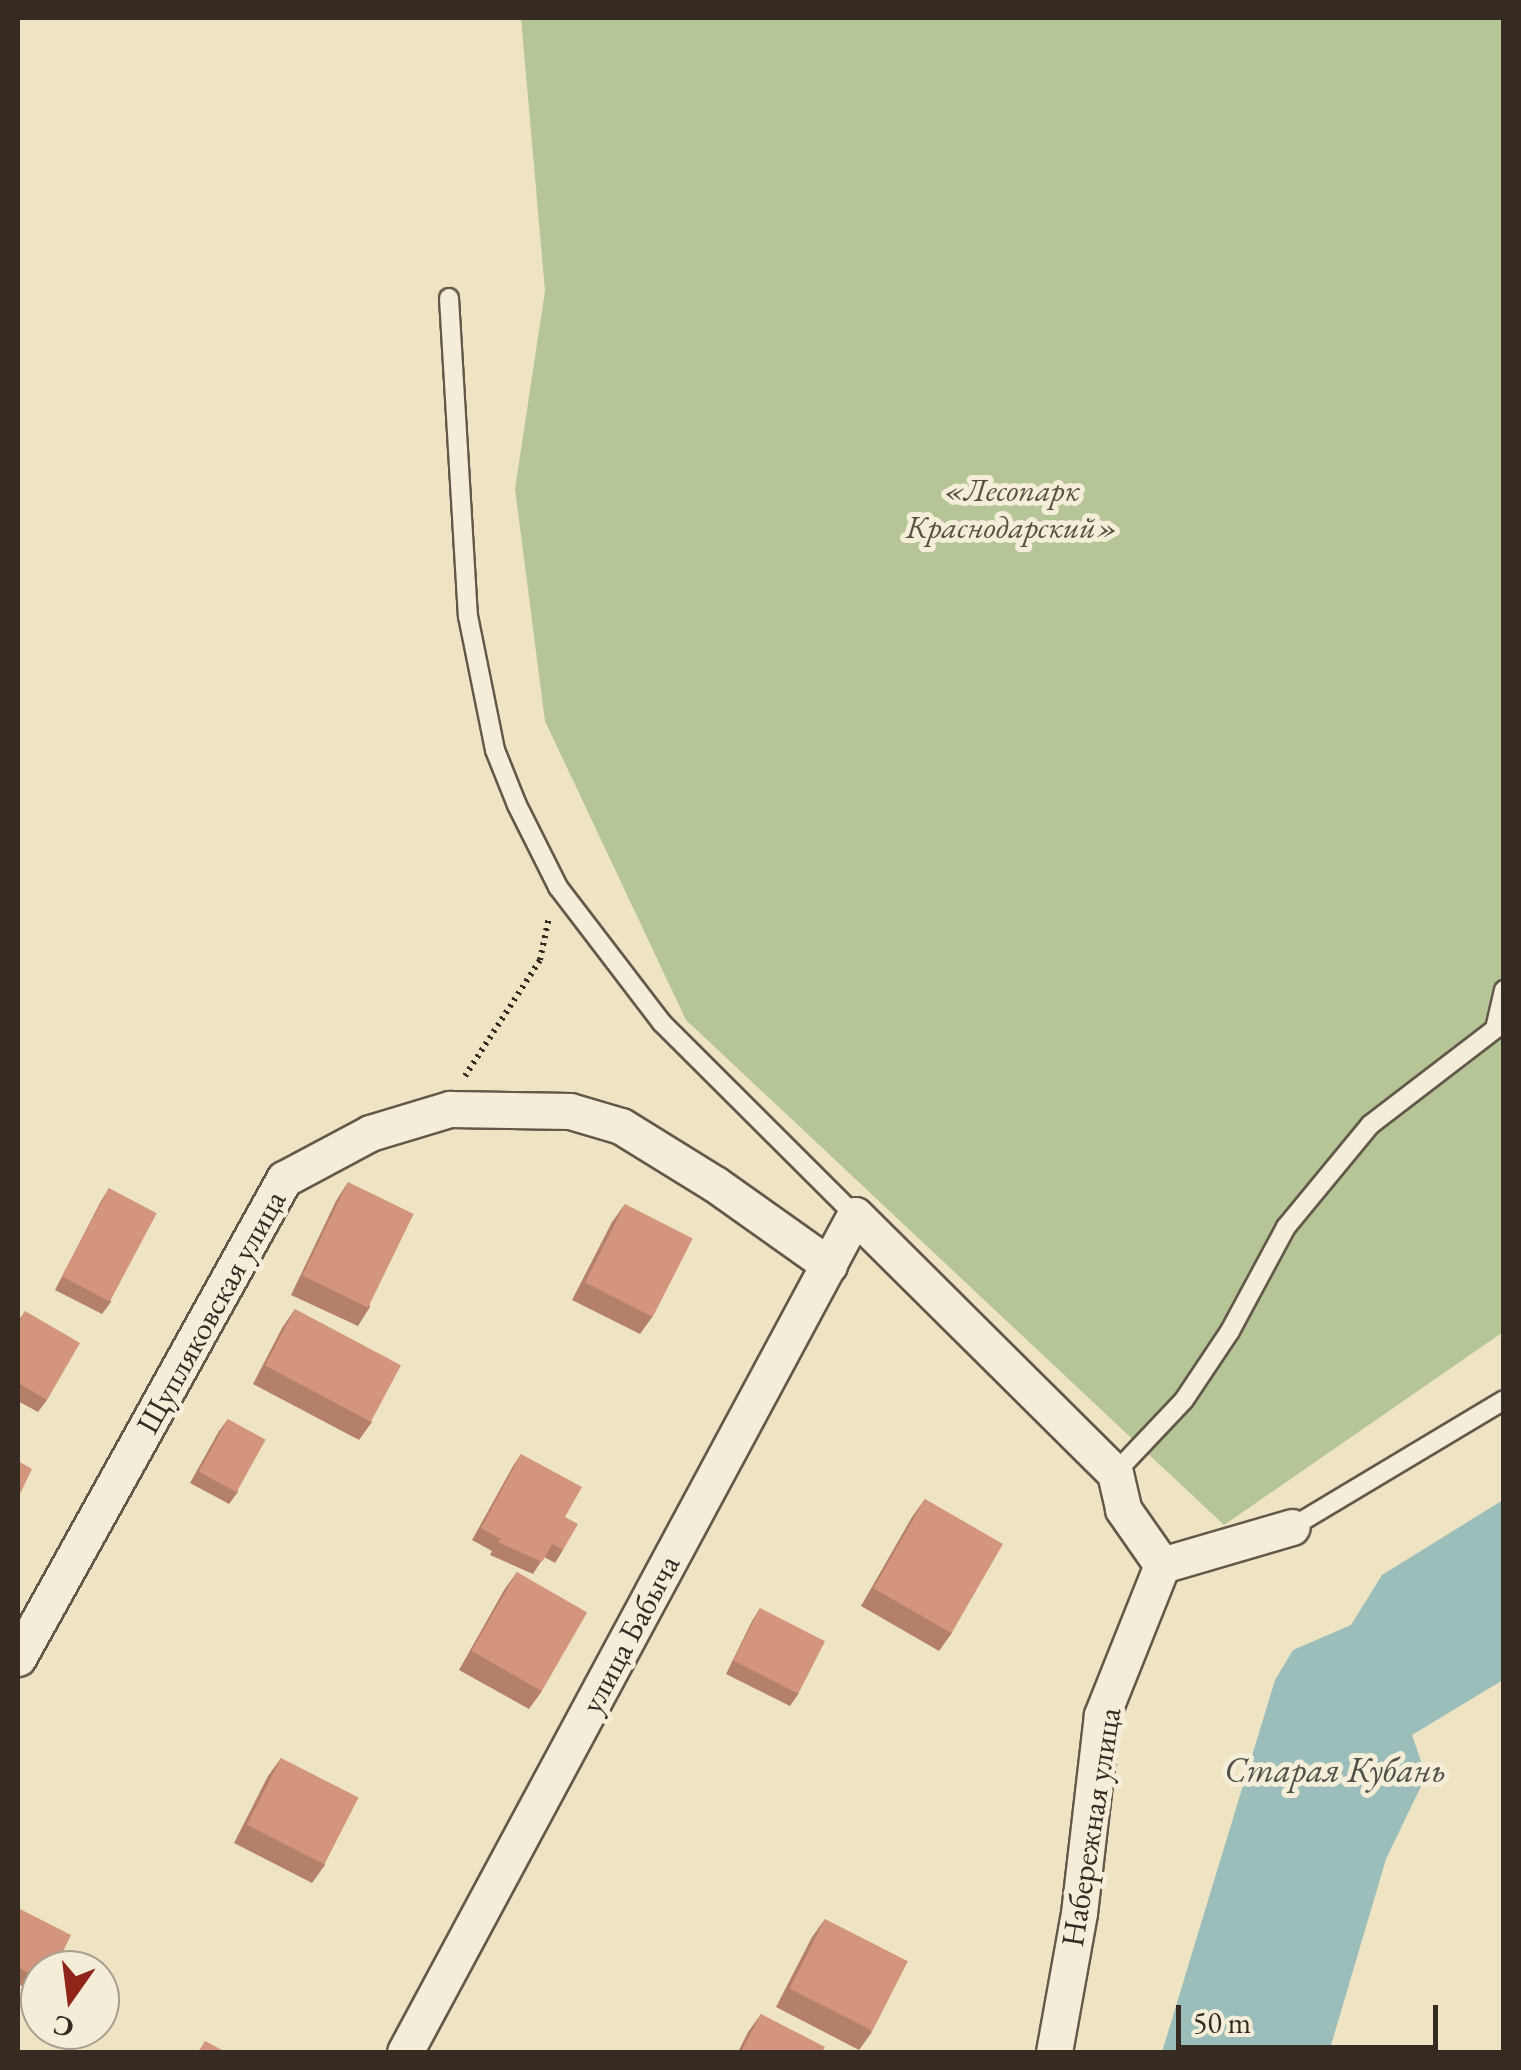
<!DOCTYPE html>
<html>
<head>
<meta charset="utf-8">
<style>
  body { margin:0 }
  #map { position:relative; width:1521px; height:2070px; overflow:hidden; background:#eee4c3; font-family:"EB Garamond",serif }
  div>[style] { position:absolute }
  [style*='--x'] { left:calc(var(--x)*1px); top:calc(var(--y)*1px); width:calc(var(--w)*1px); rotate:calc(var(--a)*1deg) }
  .green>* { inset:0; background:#b6c595 }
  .water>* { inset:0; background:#9bbeba }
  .path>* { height:6px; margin-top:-3px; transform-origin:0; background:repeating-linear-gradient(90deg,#352b23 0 2.5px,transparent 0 7.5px) }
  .roads { filter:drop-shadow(2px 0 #63594b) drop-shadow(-2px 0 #63594b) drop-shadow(0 2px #63594b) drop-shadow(0 -2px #63594b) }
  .lane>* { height:18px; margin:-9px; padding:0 9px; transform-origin:9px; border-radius:9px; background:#f4edd8 }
  .street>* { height:35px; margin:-17.5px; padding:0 17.5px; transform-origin:17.5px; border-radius:17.5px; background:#f4edd8 }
  .wall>* { inset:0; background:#b5806a }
  .building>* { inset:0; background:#d3957b; transform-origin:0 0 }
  span { translate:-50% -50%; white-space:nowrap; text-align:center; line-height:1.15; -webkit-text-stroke:10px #f4edd8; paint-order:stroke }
  .park-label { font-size:32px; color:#555240; font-style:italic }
  .street-label { font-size:32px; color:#352b23 }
  .water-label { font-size:35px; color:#4e5049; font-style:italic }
  .frame { position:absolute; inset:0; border:20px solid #352b23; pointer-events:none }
  .north { position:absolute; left:20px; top:1950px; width:100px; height:100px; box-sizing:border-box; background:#f4edd8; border:2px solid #a89f90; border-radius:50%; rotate:194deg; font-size:28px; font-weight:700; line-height:40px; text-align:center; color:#352b23 }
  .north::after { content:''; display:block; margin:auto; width:35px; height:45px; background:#8f2418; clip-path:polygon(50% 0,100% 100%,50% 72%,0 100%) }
  .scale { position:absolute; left:1176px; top:2005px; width:262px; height:45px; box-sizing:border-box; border:5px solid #352b23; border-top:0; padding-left:12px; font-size:30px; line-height:35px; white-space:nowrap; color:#352b23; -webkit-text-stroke:8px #f4edd8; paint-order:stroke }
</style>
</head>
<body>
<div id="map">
  <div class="green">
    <div style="clip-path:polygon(521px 18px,1503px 18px,1503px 1332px,1224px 1525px,686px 1020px,545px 721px,515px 489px,545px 291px)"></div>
  </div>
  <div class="water">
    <div style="clip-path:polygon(1503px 1500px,1503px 1680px,1412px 1735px,1426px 1776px,1386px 1859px,1329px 2052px,1162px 2052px,1275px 1680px,1293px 1650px,1351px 1625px,1382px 1575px)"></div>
  </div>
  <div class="path">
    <div style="--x:465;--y:1076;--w:138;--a:-57.1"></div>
    <div style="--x:540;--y:960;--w:44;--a:-78.2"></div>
  </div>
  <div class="roads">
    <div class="lane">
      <div style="--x:449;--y:298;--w:319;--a:86.6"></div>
      <div style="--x:468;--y:616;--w:137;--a:78.6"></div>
      <div style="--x:495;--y:750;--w:59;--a:68.2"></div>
      <div style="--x:517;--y:805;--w:92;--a:63.4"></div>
      <div style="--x:558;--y:887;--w:171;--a:52.6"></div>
      <div style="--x:662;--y:1023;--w:272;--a:44.9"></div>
      <div style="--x:1115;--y:1473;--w:100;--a:-46.6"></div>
      <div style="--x:1184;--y:1400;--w:83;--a:-56.3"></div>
      <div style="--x:1230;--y:1331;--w:118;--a:-61.7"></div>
      <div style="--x:1286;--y:1227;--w:132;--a:-50.5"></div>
      <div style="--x:1370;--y:1125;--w:158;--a:-37.5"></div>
      <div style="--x:1495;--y:1029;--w:40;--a:-77"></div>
      <div style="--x:1292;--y:1527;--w:247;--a:-30.9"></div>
    </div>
    <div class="street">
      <div style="--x:18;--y:1658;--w:548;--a:-60.96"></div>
      <div style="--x:284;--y:1179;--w:98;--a:-28.1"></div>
      <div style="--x:370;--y:1133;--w:84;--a:-16.7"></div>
      <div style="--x:450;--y:1109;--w:120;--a:1"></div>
      <div style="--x:570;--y:1111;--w:53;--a:16.4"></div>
      <div style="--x:621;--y:1126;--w:110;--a:31.7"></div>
      <div style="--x:715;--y:1184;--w:140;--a:35.4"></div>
      <div style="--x:405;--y:2052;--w:950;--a:-61.74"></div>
      <div style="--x:855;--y:1215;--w:366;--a:44.8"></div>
      <div style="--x:1115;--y:1473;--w:37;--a:77"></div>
      <div style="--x:1123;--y:1509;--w:68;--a:55.1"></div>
      <div style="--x:1054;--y:2052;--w:141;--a:-79.8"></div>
      <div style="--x:1079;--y:1913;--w:199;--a:-83.4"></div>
      <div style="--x:1102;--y:1715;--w:162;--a:-68.2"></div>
      <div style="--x:1162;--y:1565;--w:135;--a:-16.3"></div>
    </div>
  </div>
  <div class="wall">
    <div style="clip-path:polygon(348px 1182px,370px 1307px,358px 1326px,291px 1295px,336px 1201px)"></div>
    <div style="clip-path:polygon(109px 1188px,111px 1302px,102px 1314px,55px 1290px,101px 1201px)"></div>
    <div style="clip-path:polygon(625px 1204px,653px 1316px,640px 1334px,572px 1300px,612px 1222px)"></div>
    <div style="clip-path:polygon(295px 1309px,372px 1422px,359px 1440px,253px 1384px,282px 1328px)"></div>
    <div style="clip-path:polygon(25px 1311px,47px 1400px,38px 1412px,18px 1401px,18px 1322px)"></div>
    <div style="clip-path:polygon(228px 1419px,238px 1492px,229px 1504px,190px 1483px,219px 1431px)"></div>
    <div style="clip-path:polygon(521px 1454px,565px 1517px,563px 1550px,555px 1563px,544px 1557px,533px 1574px,490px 1555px,492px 1551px,472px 1540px,513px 1466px)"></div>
    <div style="clip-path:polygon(925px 1499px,952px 1633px,939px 1651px,861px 1606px,912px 1517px)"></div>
    <div style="clip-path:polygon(517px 1572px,542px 1691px,529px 1709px,459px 1670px,504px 1590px)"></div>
    <div style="clip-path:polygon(760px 1608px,799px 1693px,790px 1706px,726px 1674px,752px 1621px)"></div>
    <div style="clip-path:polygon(281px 1758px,325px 1865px,312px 1883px,234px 1843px,268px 1776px)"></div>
    <div style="clip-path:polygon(18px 1908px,40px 1970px,39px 1995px,18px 1984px)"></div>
    <div style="clip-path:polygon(825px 1919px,872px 2032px,859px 2050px,776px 2007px,812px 1937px)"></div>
    <div style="clip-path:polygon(761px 2014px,822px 2052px,738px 2052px,748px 2032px)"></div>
  </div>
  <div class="building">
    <div style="left:348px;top:1182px;width:73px;height:104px;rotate:26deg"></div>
    <div style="left:109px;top:1188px;width:54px;height:100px;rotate:28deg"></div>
    <div style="left:625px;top:1204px;width:76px;height:88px;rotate:27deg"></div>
    <div style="left:295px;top:1309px;width:120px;height:64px;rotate:28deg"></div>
    <div style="clip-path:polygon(25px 1311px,80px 1343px,47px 1400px,18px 1383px,18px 1325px)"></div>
    <div style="left:228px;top:1419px;width:43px;height:60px;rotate:29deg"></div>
    <div style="clip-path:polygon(521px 1454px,582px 1487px,565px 1517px,578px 1524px,563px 1550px,552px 1544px,542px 1562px,498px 1542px,501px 1539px,481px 1528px)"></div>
    <div style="clip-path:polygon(18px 1461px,32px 1469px,18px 1498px)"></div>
    <div style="left:925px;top:1499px;width:90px;height:103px;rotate:30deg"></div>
    <div style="left:517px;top:1572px;width:81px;height:91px;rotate:30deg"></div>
    <div style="left:760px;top:1608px;width:73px;height:59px;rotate:27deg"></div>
    <div style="left:281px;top:1758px;width:87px;height:75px;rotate:27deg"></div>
    <div style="clip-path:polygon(18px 1908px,71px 1935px,54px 1970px,40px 1970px,40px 1979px,18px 1967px)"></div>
    <div style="left:825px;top:1919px;width:93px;height:78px;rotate:27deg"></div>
    <div style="clip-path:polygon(761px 2014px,825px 2047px,822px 2052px,741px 2052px)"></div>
    <div style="clip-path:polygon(205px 2041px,226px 2052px,198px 2052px)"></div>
  </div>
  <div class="park-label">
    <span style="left:1012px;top:509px">«Лесопарк<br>Краснодарский»</span>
  </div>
  <div class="street-label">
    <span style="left:211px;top:1312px;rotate:-61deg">Щупляковская улица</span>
    <span style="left:630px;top:1634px;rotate:-62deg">улица Бабыча</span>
    <span style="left:1091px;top:1827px;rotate:-81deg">Набережная улица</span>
  </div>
  <div class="water-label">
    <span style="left:1335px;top:1770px">Старая Кубань</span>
  </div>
  <div class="frame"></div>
  <div class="north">С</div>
  <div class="scale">50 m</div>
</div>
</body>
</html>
